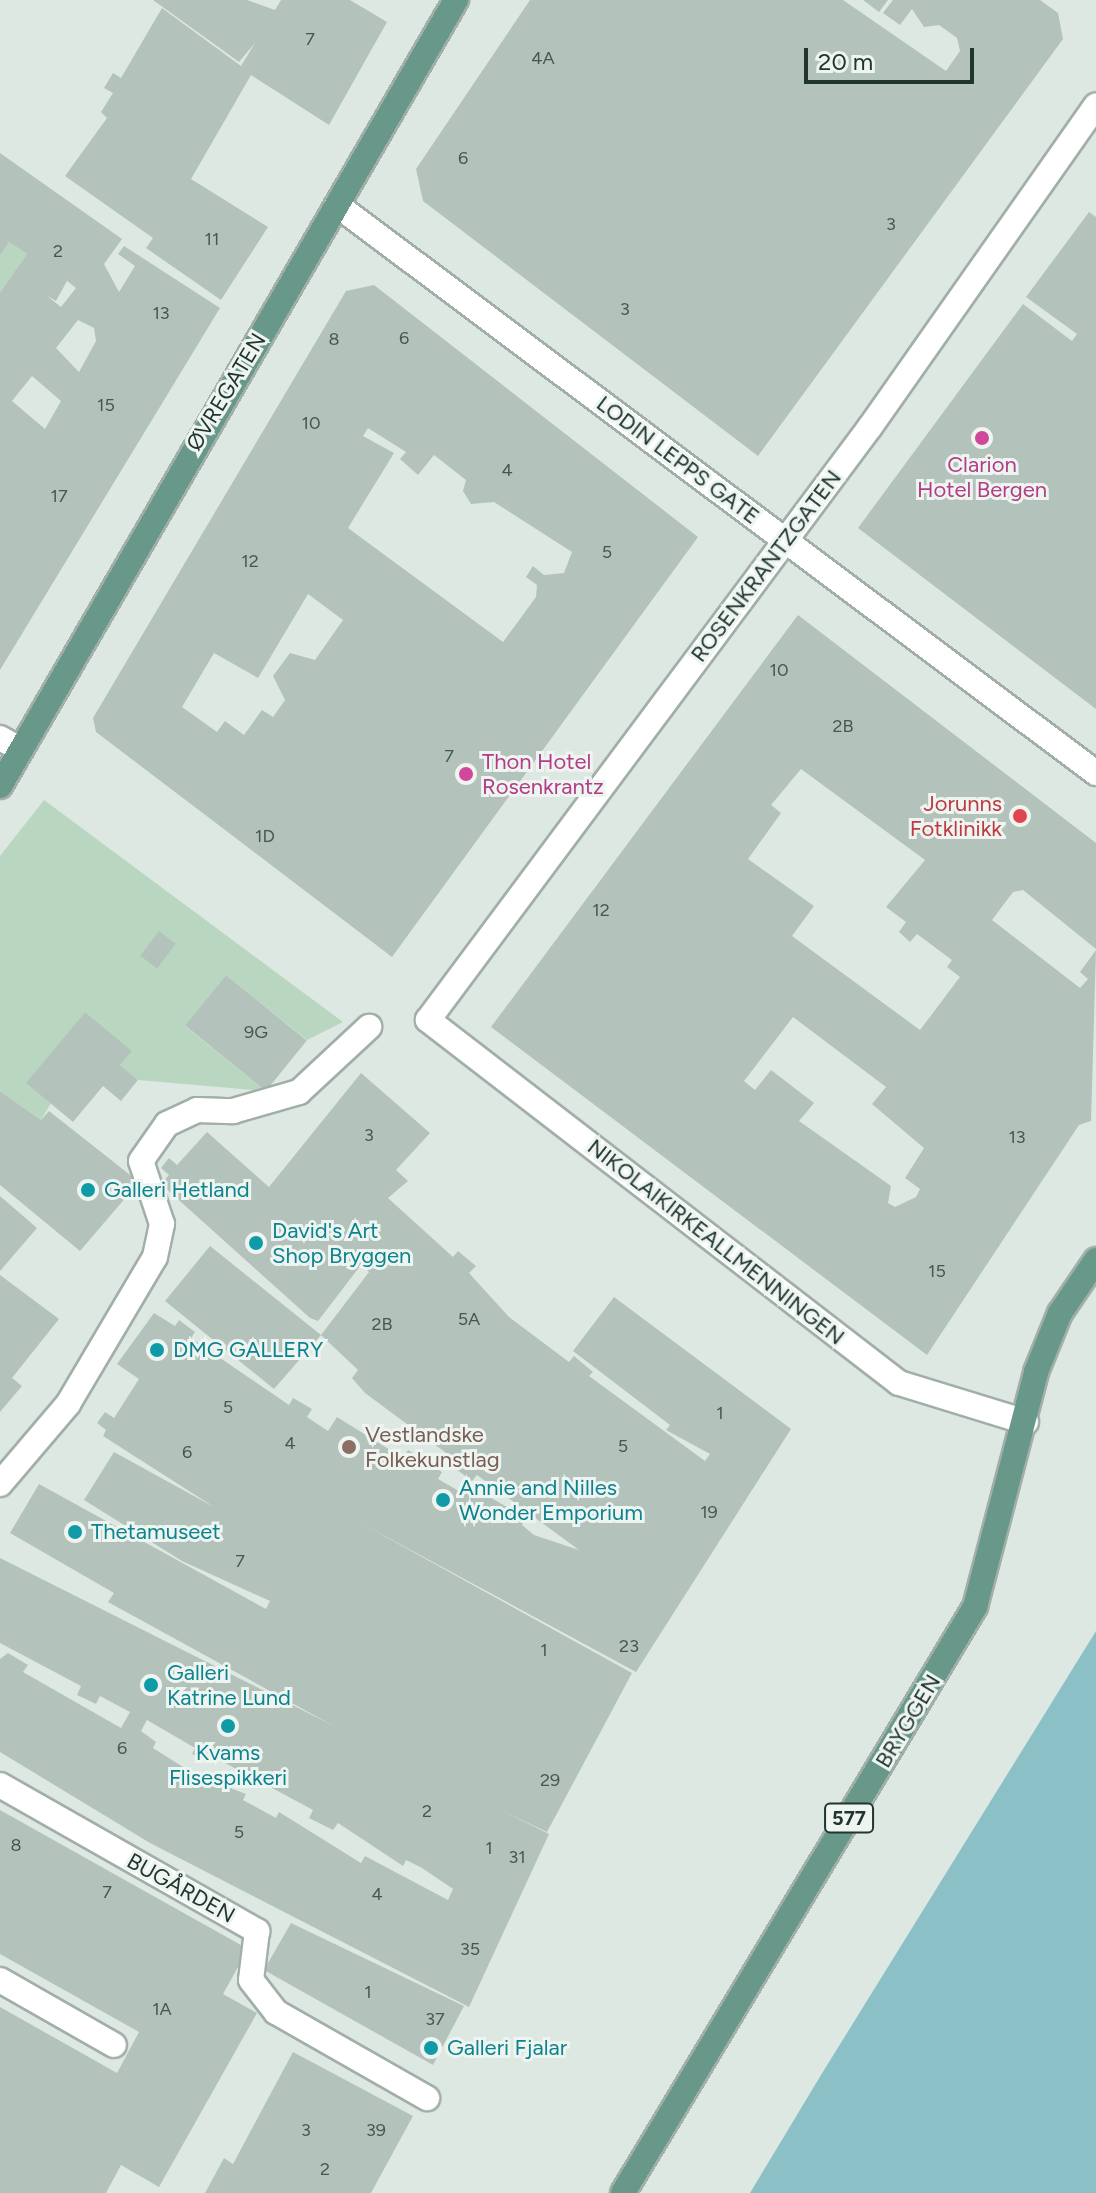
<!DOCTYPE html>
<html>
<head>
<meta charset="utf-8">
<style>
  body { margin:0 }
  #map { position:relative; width:1096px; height:2193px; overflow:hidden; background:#dee8e3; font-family:Figtree,sans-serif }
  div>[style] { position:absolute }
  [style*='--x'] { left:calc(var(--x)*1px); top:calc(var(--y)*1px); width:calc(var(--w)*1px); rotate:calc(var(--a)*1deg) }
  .green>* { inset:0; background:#b9d7c0 }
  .water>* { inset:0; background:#8cc0c7 }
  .building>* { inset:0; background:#b4c2bc; transform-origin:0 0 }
  .roads { filter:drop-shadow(2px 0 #a2afa9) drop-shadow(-2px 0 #a2afa9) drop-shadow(0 2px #a2afa9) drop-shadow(0 -2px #a2afa9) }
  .minor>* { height:24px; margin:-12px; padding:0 12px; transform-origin:12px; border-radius:12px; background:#fff }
  .major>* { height:24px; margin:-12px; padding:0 12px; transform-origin:12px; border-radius:12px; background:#67988a }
  .dots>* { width:22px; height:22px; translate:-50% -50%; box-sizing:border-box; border:4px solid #eef5f1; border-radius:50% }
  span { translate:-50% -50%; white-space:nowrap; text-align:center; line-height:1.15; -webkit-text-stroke:6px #eef5f1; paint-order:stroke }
  .number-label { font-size:18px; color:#465852 }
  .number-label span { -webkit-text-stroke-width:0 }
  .shield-label span { padding:2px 6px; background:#eef5f1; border:2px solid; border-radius:6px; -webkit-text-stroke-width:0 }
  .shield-label { font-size:20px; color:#21352f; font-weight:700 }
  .street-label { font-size:22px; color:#21352f }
  .hotel-label { font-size:22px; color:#b23c85 }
  .left { translate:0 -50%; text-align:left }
  .health-label { font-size:22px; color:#be3a42 }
  .right { translate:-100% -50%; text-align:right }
  .culture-label { font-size:22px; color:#0d838f }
  .education-label { font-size:22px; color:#785e54 }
  .scale { position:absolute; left:804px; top:48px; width:170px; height:36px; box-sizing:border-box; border:4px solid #21352f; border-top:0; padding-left:10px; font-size:24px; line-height:28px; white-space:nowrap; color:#21352f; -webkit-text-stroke:6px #eef5f1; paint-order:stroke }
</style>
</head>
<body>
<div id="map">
  <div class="green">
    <div style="clip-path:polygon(9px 242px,27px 254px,0 296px,0 254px)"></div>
    <div style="clip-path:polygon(44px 800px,343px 1022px,307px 1040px,226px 975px,185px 1026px,266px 1091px,138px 1080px,120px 1065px,131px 1051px,85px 1012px,27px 1083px,51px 1103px,41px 1120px,0 1091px,0 856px)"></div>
  </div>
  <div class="water">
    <div style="clip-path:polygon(1096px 1631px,1096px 2193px,750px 2193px,821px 2075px)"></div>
  </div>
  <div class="building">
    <div style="clip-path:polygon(153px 0,247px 0,275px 10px,281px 0,350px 0,387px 22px,329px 125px,251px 75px,191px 179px,268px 227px,221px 300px,146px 248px,153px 238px,65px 176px,107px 118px,101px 112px,113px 93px,104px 88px,113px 73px,121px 78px,162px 8px,241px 66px,255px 43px,239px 62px)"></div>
    <div style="clip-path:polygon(530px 0,843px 0,946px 71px,960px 51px,957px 38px,939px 25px,924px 27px,912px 9px,900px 25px,883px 13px,893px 0,1040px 0,1058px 13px,1063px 39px,758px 456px,423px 201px,416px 169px)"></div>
    <div style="clip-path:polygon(863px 0,888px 0,879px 12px)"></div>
    <div style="clip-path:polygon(evenodd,0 153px,122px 239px,104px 264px,119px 292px,135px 266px,118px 254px,124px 246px,220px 308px,0 670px,0 293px,27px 254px,9px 242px,0 255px,0 153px,67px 281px,76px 288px,61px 307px,46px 295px,56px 301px,67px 281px,0 153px,78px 320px,94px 328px,96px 341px,79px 372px,56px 348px,78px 320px,0 153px,32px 376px,61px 401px,45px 429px,12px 401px,32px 376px)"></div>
    <div style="clip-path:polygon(1089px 212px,1096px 217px,1096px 709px,858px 528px,1023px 304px,1072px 341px,1077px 334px,1026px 297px)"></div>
    <div style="clip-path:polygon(evenodd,374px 285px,698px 537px,392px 957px,96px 732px,93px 718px,346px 291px,374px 285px,368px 428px,406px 452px,400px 459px,418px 475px,434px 455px,466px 480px,463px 491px,471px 504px,494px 502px,572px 552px,564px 573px,544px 575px,533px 566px,526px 577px,537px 585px,536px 597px,503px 642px,348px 528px,394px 453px,363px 436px,368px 428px,374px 285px,308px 594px,343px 620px,315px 660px,290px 653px,273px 676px,285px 700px,273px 717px,262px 710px,244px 735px,225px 721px,217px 732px,182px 707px,214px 653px,258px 678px,308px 594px)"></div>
    <div style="clip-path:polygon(evenodd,798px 615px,1096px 843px,1096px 949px,1023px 890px,1013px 892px,992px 920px,1080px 988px,1088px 979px,1080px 972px,1096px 950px,1091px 1121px,1079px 1125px,927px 1355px,491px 1027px,798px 615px,801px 769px,925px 860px,886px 907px,906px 922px,899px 932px,910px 942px,917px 934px,952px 960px,947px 967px,960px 977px,920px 1030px,792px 936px,814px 906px,748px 859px,781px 813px,771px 805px,801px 769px,798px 615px,793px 1017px,886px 1087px,872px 1104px,924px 1148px,905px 1178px,920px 1189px,916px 1197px,895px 1207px,888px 1203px,891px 1186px,799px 1121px,814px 1103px,771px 1070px,755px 1090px,744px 1081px,793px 1017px)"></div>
    <div style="left:159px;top:931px;width:21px;height:31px;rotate:37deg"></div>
    <div style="left:226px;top:975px;width:104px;height:65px;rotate:39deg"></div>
    <div style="clip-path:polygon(85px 1012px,132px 1051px,120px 1065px,138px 1080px,121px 1101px,103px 1086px,73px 1122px,26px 1083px)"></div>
    <div style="clip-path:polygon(361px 1073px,430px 1133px,396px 1170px,408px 1181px,388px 1198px,453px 1257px,458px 1251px,476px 1266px,469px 1273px,509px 1317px,569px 1362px,574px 1356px,593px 1372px,589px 1376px,705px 1461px,710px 1454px,666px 1430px,670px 1425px,573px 1351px,614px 1297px,791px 1429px,636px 1672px,357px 1521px,632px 1673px,547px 1832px,403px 1764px,108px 1602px,114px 1593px,10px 1533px,39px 1484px,266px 1609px,270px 1601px,182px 1561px,84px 1500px,114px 1452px,214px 1507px,103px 1436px,106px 1430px,97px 1423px,105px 1412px,114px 1418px,139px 1379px,117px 1364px,154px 1313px,175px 1326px,179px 1320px,195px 1332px,191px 1338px,289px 1405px,293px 1398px,312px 1409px,307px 1417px,328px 1431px,337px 1417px,403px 1458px,408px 1450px,442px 1472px,438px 1479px,464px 1494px,469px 1485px,526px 1518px,522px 1525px,534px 1535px,579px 1550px,477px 1475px,472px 1481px,452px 1466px,457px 1461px,365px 1393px,352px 1378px,358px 1370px,321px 1335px,274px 1389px,165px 1301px,210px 1246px,321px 1335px,369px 1272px,361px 1265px,318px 1321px,310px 1318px,161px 1184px,169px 1175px,161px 1168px,169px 1158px,177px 1165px,207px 1132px,269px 1187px)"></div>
    <div style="clip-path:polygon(0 1091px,41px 1120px,49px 1111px,139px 1182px,80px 1251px,0 1185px)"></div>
    <div style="clip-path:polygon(0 1196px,37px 1228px,0 1271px)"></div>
    <div style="clip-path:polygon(0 1275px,59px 1319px,12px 1378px,22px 1386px,0 1412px)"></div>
    <div style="clip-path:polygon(evenodd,0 1558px,549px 1834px,469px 2007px,150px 1843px,0 1752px,0 1659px,8px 1653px,28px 1665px,23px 1672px,121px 1728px,130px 1712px,100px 1696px,96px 1704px,77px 1695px,81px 1686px,0 1643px,0 1558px,147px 1720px,195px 1748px,192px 1754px,214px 1764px,216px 1758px,313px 1810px,309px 1818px,333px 1830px,338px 1823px,403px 1866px,406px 1860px,422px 1868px,453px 1889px,448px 1900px,365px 1856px,361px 1863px,279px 1812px,276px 1818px,243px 1800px,246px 1794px,194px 1774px,153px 1748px,156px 1742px,141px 1731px,147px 1720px)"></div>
    <div style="clip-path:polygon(0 1810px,248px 1949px,223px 1994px,257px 2013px,159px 2187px,121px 2165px,106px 2193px,0 2193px,0 2007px,117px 2073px,139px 2032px,0 1954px)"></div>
    <div style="clip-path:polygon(291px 1923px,464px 2006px,433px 2065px,264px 1970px)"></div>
    <div style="clip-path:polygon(293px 2052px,413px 2116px,371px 2193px,205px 2193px,224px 2158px,233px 2164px)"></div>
  </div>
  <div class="roads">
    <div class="minor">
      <div style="--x:337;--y:205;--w:948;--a:36.81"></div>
      <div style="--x:0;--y:738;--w:23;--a:29"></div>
      <div style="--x:1026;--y:1422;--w:133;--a:-162.9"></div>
      <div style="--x:899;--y:1383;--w:595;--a:-142.38"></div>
      <div style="--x:428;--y:1020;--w:740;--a:-53.3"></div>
      <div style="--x:870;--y:427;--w:393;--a:-54.9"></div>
      <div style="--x:0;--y:1484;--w:105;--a:-49.6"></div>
      <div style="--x:68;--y:1404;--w:171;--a:-59.4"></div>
      <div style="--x:155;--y:1257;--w:34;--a:-78"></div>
      <div style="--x:162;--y:1224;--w:66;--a:-108.4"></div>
      <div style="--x:141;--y:1161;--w:45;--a:-54.9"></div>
      <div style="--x:167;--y:1124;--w:33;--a:-25"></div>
      <div style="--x:197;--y:1110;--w:36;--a:2"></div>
      <div style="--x:233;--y:1111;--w:69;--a:-16.1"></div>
      <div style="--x:299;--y:1092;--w:96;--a:-42.9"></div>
      <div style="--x:0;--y:1785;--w:296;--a:29.6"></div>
      <div style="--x:257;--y:1931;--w:49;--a:97"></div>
      <div style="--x:251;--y:1980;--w:41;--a:52"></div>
      <div style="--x:276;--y:2012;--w:174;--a:29.7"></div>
      <div style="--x:0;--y:1980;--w:131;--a:29.7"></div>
    </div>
    <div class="major">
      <div style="--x:0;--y:786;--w:909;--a:-59.88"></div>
      <div style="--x:623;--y:2193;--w:684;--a:-59.01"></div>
      <div style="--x:975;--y:1607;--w:243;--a:-75.4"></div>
      <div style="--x:1036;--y:1372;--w:64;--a:-67.9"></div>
      <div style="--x:1060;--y:1313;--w:64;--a:-55.8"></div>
    </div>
  </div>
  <div class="dots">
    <div style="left:982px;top:438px;background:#d1479c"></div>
    <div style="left:466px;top:774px;background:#d1479c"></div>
    <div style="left:1020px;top:816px;background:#e0444e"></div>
    <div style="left:88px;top:1190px;background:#0f9aa8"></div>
    <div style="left:256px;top:1243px;background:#0f9aa8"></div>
    <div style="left:157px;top:1350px;background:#0f9aa8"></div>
    <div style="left:349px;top:1447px;background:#8d6e63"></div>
    <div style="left:443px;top:1500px;background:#0f9aa8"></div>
    <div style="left:75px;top:1532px;background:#0f9aa8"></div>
    <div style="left:151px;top:1685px;background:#0f9aa8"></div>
    <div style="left:228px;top:1726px;background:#0f9aa8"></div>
    <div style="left:431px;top:2048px;background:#0f9aa8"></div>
  </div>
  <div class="number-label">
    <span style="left:310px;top:39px">7</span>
    <span style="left:543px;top:58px">4A</span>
    <span style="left:463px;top:158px">6</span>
    <span style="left:891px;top:224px">3</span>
    <span style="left:212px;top:239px">11</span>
    <span style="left:58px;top:251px">2</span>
    <span style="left:625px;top:309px">3</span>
    <span style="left:161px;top:313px">13</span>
    <span style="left:404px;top:338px">6</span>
    <span style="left:334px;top:339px">8</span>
    <span style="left:106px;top:405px">15</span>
    <span style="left:311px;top:423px">10</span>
    <span style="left:507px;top:470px">4</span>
    <span style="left:59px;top:496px">17</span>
    <span style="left:607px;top:552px">5</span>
    <span style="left:250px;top:561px">12</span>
    <span style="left:779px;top:670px">10</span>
    <span style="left:843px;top:726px">2B</span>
    <span style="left:449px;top:756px">7</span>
    <span style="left:265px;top:836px">1D</span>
    <span style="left:601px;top:910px">12</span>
    <span style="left:256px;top:1032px">9G</span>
    <span style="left:369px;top:1135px">3</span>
    <span style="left:1017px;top:1137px">13</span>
    <span style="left:937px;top:1271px">15</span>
    <span style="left:469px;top:1319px">5A</span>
    <span style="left:382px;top:1324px">2B</span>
    <span style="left:228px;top:1407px">5</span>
    <span style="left:720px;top:1413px">1</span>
    <span style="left:290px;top:1443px">4</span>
    <span style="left:623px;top:1446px">5</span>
    <span style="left:187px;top:1452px">6</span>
    <span style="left:709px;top:1512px">19</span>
    <span style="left:240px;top:1561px">7</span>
    <span style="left:629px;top:1646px">23</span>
    <span style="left:544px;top:1650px">1</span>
    <span style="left:122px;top:1748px">6</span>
    <span style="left:550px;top:1780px">29</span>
    <span style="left:427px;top:1811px">2</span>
    <span style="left:239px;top:1832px">5</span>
    <span style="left:16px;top:1845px">8</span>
    <span style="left:489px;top:1848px">1</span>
    <span style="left:517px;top:1857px">31</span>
    <span style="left:107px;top:1892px">7</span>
    <span style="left:377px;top:1894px">4</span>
    <span style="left:470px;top:1949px">35</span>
    <span style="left:368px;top:1992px">1</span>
    <span style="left:162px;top:2009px">1A</span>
    <span style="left:435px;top:2019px">37</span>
    <span style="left:306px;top:2130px">3</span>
    <span style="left:376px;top:2130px">39</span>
    <span style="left:325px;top:2169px">2</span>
  </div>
  <div class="shield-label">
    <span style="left:849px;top:1818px">577</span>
  </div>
  <div class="street-label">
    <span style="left:226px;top:392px;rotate:-59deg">ØVREGATEN</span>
    <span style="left:678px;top:460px;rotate:37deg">LODIN LEPPS GATE</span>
    <span style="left:766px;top:566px;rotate:-53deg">ROSENKRANTZGATEN</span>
    <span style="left:716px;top:1242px;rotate:38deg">NIKOLAIKIRKEALLMENNINGEN</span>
    <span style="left:908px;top:1721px;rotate:-59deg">BRYGGEN</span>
    <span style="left:181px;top:1888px;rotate:29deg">BUGÅRDEN</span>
  </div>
  <div class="hotel-label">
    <span style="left:982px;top:477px">Clarion<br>Hotel Bergen</span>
    <span class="left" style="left:482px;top:774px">Thon Hotel<br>Rosenkrantz</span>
  </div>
  <div class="health-label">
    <span class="right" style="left:1002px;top:816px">Jorunns<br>Fotklinikk</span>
  </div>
  <div class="culture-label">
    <span class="left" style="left:104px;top:1190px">Galleri Hetland</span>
    <span class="left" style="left:272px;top:1243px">David's Art<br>Shop Bryggen</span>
    <span class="left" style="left:173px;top:1350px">DMG GALLERY</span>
    <span class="left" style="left:459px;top:1500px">Annie and Nilles<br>Wonder Emporium</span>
    <span class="left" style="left:91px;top:1532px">Thetamuseet</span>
    <span class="left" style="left:167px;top:1685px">Galleri<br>Katrine Lund</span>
    <span style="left:228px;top:1765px">Kvams<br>Flisespikkeri</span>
    <span class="left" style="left:447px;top:2048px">Galleri Fjalar</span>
  </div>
  <div class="education-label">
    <span class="left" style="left:365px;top:1447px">Vestlandske<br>Folkekunstlag</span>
  </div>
  <div class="scale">20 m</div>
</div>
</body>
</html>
